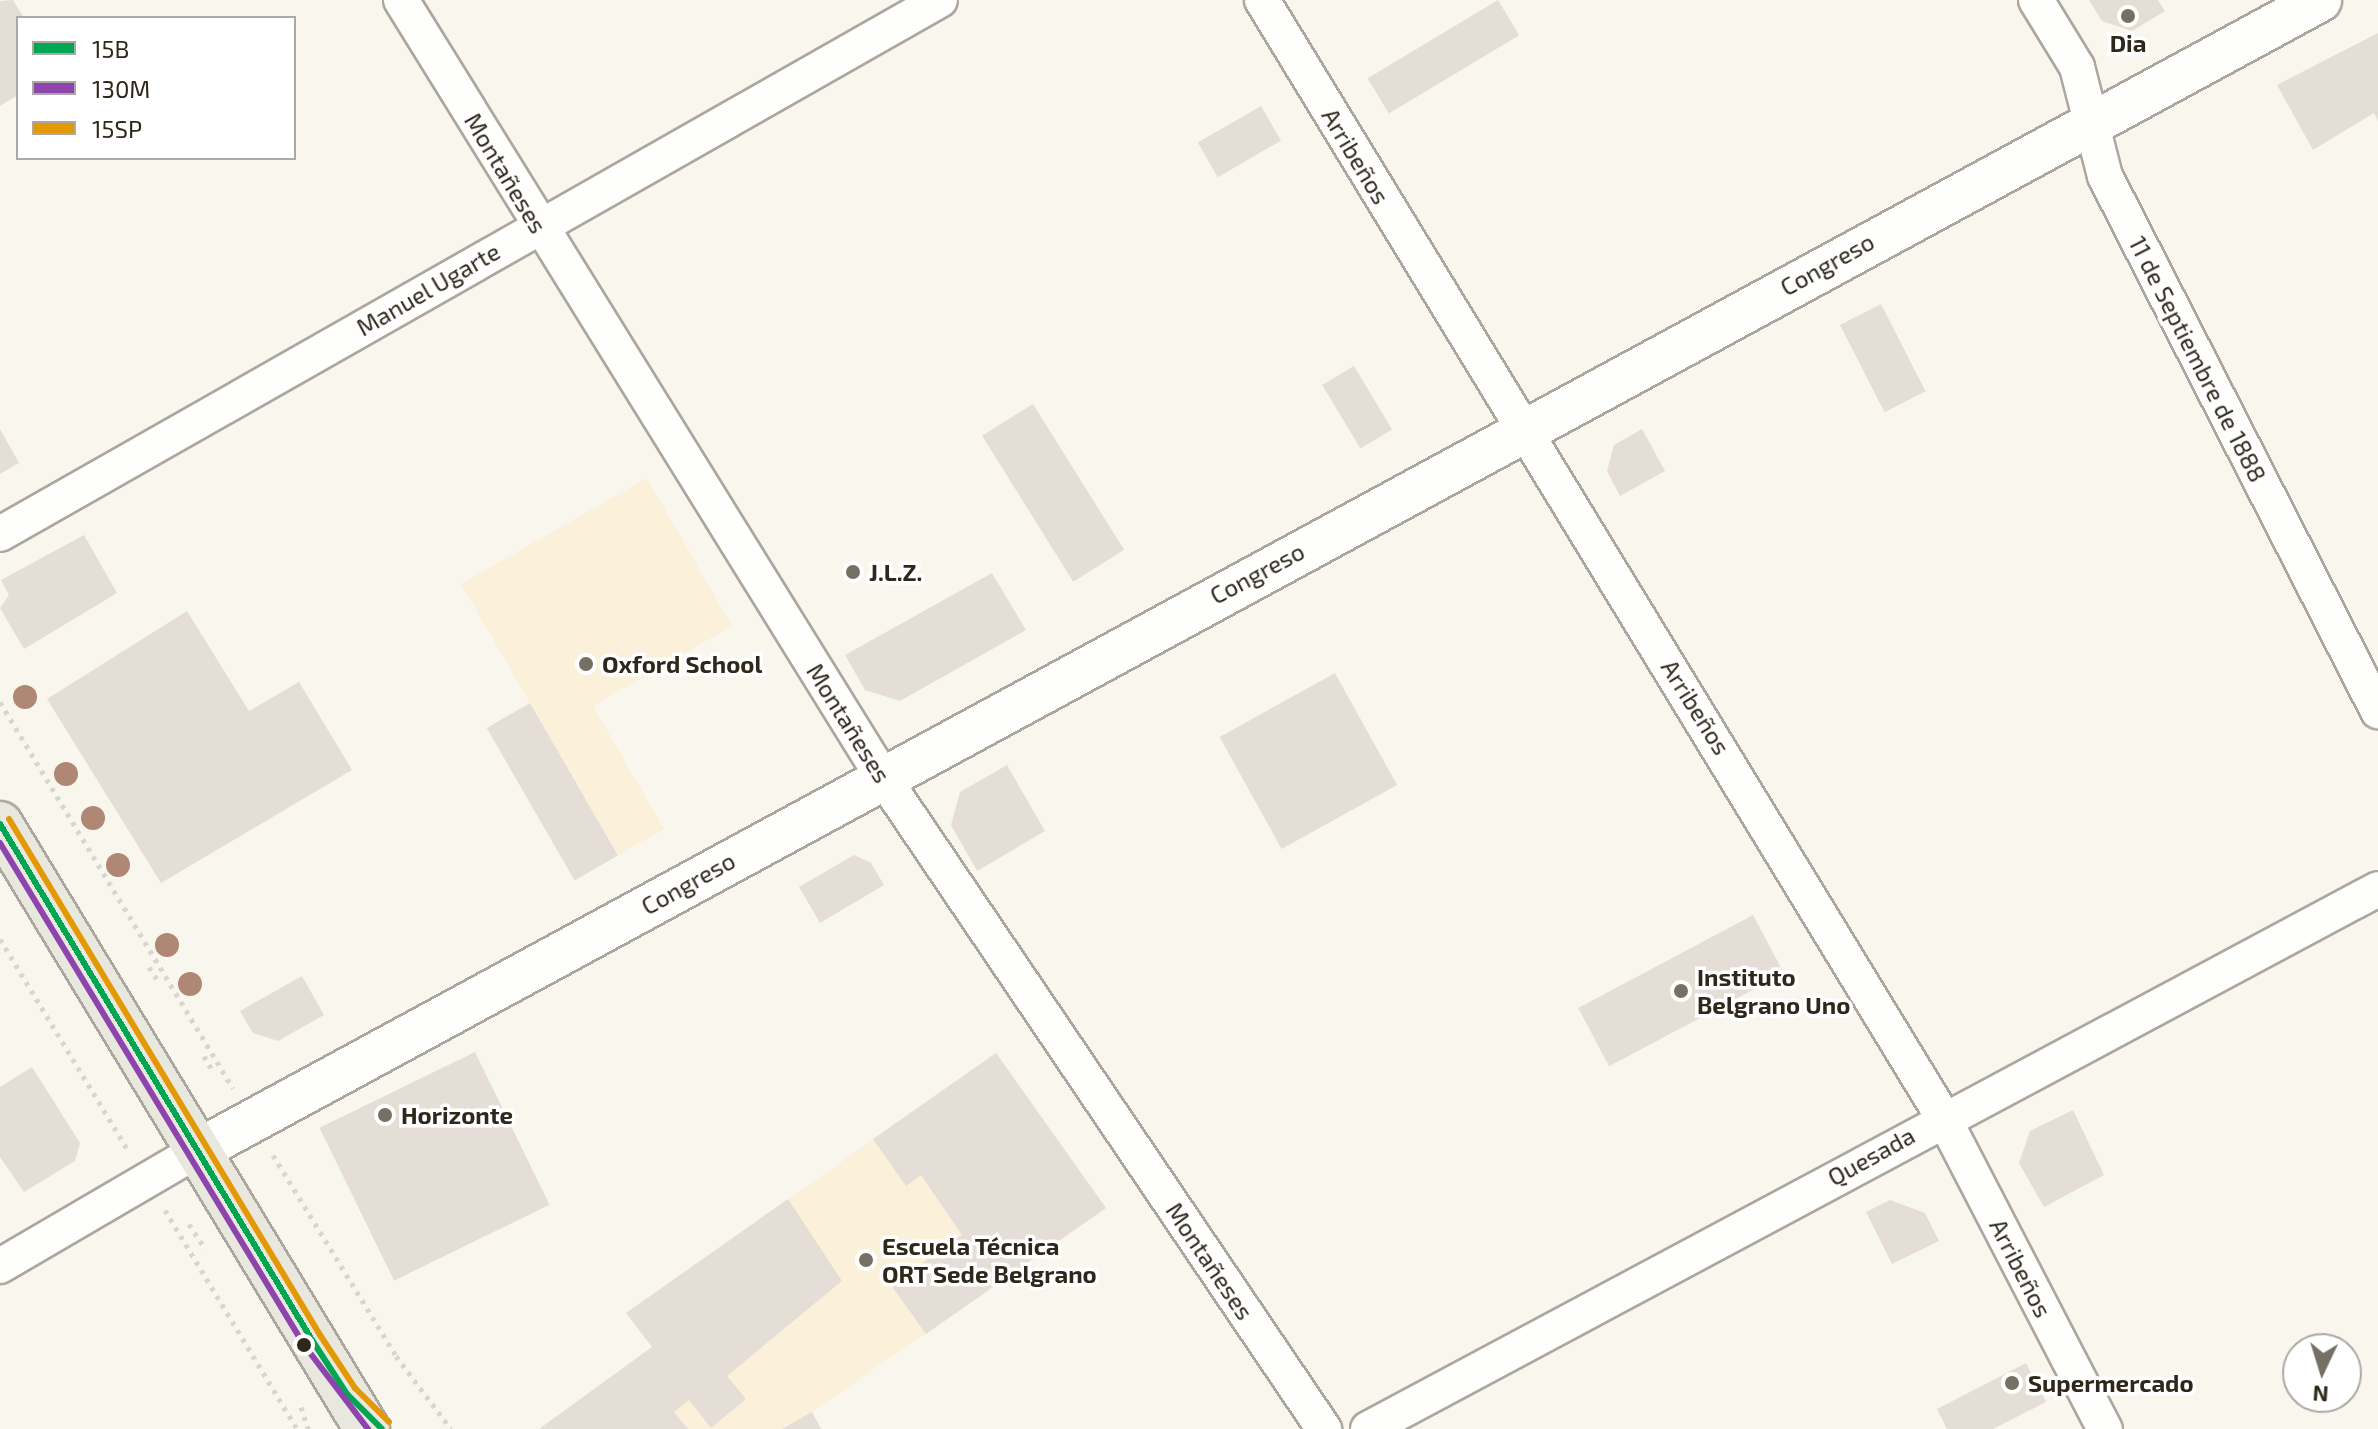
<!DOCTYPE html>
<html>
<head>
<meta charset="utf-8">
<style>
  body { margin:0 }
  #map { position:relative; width:2378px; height:1429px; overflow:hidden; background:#f9f6ee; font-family:"Exo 2",sans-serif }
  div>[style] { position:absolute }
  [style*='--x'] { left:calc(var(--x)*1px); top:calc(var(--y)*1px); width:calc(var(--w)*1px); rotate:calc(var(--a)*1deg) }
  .built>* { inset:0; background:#fbf0da }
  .building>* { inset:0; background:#e5ded6; transform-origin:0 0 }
  .path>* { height:5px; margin-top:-2.5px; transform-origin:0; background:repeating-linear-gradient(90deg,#d6d6d3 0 4px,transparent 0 10px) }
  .roads { filter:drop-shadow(2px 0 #aca79e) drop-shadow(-2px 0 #aca79e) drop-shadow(0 2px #aca79e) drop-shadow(0 -2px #aca79e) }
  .minor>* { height:34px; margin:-17px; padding:0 17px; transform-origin:17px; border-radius:17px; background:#fefefc }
  .tertiary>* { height:42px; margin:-21px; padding:0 21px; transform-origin:21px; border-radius:21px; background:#fefefc }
  .primary>* { height:44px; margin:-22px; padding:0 22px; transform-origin:22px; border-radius:22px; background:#e9e8de }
  .bus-1>* { height:6px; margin:-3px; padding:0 3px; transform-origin:3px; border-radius:3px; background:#00a651 }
  .bus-2>* { height:6px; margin:-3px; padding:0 3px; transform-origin:3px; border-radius:3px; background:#8e44ad }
  .bus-3>* { height:6px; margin:-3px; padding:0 3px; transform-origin:3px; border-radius:3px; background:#e39903 }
  .trees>* { width:24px; height:24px; margin:-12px; border-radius:50%; background:#af8774 }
  .dots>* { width:22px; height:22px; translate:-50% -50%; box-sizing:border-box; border:4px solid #fff; border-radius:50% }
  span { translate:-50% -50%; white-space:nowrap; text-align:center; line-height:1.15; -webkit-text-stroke:7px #fff; paint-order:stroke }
  .poi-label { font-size:24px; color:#2e271a; font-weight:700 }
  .left { translate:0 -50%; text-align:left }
  .street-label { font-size:24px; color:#2e271a }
  .legend { position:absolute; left:16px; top:16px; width:280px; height:144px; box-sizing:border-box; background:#fff; border:2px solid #aba9a3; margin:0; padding:10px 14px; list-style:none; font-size:24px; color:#2e271a }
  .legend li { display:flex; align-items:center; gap:16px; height:40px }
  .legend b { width:40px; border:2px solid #aba9a3 }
  .north { position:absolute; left:2282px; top:1333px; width:80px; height:80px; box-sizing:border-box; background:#fff; border:2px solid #aba9a3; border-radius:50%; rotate:184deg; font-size:22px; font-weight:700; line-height:32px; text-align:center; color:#2e271a }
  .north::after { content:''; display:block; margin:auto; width:28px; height:36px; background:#756f64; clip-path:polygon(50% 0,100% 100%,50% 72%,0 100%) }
</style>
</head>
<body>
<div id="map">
  <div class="built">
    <div style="clip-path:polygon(647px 478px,732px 626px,593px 706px,664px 829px,618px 855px,461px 584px)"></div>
    <div style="clip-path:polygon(996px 1053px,1106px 1208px,812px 1412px,821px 1429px,539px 1429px,652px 1347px,626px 1313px)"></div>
  </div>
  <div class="building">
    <div style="clip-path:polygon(13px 0,24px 18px,18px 18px,18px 95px,0 106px,0 1px)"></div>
    <div style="left:1498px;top:0;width:41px;height:152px;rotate:59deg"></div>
    <div style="clip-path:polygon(2089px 0,2158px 0,2165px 11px,2132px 31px,2102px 21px)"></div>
    <div style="clip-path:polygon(2378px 33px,2378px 121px,2374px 113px,2313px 150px,2277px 85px)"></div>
    <div style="left:1261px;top:106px;width:40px;height:73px;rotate:60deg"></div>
    <div style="left:1881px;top:304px;width:98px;height:46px;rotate:63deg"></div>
    <div style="left:1354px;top:366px;width:74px;height:37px;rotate:59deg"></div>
    <div style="left:1033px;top:404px;width:172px;height:60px;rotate:58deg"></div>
    <div style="clip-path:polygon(0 429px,19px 463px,0 474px)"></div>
    <div style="clip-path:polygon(1642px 429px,1665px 471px,1620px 496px,1607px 471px,1614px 445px)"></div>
    <div style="clip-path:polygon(84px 535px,117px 593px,24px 649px,0 608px,9px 595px,1px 580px)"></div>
    <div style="clip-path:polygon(992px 573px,1026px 630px,900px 701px,865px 690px,845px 655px)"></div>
    <div style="clip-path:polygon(187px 611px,249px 711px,299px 682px,352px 770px,161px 883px,47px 699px)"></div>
    <div style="left:1335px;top:673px;width:128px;height:132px;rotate:61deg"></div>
    <div style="left:530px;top:703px;width:176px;height:50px;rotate:60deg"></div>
    <div style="clip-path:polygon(1007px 765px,1045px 831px,977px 871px,951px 825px,960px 792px)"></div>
    <div style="clip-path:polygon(854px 855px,871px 863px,884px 885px,820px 923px,799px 887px)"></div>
    <div style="left:1753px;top:915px;width:66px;height:198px;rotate:62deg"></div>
    <div style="clip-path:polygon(302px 976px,324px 1015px,278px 1041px,253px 1033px,240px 1011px)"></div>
    <div style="left:475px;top:1052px;width:170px;height:173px;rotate:64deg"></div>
    <div style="clip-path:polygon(996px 1053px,1106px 1208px,926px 1334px,891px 1285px,962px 1235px,921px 1175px,906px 1186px,873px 1139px)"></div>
    <div style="clip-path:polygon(32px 1067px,80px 1143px,75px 1161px,24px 1192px,0 1157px,0 1087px)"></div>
    <div style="clip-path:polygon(2073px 1110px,2104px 1175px,2044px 1207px,2019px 1163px,2030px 1131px)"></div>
    <div style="clip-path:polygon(788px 1199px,842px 1281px,727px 1376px,746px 1399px,711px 1428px,689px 1400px,674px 1412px,688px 1429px,539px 1429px,652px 1347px,626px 1313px)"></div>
    <div style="clip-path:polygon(1890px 1200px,1925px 1213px,1939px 1241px,1892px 1264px,1866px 1212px)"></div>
    <div style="clip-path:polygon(2026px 1363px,2046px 1402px,1993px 1429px,1947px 1429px,1937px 1409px)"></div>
    <div style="clip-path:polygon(812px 1412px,821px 1429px,782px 1429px)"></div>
  </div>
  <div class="path">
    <div style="--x:0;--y:702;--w:451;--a:58.9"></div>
    <div style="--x:0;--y:939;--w:247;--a:58.8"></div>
    <div style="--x:149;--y:967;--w:17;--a:57"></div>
    <div style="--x:204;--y:1056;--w:20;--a:60"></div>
    <div style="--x:273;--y:1155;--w:236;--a:58.5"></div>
    <div style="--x:396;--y:1356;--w:91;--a:53"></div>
    <div style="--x:165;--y:1210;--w:256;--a:58.9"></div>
    <div style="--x:189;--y:1224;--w:30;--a:57"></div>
    <div style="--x:301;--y:1407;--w:23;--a:72"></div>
  </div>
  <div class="roads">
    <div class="minor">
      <div style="--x:401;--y:0;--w:913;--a:58.21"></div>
      <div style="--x:882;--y:776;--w:789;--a:55.91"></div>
      <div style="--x:1262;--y:0;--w:1308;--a:58.63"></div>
      <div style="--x:1943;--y:1117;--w:352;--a:62.6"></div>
      <div style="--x:2036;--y:0;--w:79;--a:58.5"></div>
      <div style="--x:2077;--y:67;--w:113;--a:75.6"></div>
      <div style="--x:2105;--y:176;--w:601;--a:62.97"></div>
      <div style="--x:0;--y:534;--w:1081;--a:-29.6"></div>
      <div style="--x:0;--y:1266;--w:228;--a:-30.3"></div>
      <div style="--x:1368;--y:1429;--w:1145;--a:-28.13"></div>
    </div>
    <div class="tertiary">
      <div style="--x:197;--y:1151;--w:2415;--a:-28.46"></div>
    </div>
    <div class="primary">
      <div style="--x:0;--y:824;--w:708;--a:58.76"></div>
    </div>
  </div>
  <div class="bus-1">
    <div style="--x:0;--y:824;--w:603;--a:58.84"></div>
    <div style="--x:312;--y:1340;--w:64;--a:57.1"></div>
    <div style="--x:347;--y:1394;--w:49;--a:45"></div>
  </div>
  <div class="bus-2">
    <div style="--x:0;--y:843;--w:587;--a:58.8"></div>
    <div style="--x:304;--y:1345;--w:106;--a:52.7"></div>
  </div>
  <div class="bus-3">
    <div style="--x:9;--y:819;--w:602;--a:58.92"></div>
    <div style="--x:320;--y:1335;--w:64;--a:56.6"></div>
    <div style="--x:355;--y:1388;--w:48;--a:45"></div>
  </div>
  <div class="trees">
    <div style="left:25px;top:697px"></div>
    <div style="left:66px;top:774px"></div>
    <div style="left:93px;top:818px"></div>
    <div style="left:118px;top:865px"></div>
    <div style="left:167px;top:945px"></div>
    <div style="left:190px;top:984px"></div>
  </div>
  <div class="dots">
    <div style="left:2128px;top:16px;background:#756f64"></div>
    <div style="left:853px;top:572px;background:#756f64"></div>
    <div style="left:586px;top:664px;background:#756f64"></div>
    <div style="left:1681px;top:991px;background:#756f64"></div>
    <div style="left:385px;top:1115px;background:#756f64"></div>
    <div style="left:866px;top:1260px;background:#756f64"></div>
    <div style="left:304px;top:1345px;background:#2e271a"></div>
    <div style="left:2012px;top:1383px;background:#756f64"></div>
  </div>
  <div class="poi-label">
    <span style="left:2128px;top:43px">Dia</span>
    <span class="left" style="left:869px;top:572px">J.L.Z.</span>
    <span class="left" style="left:602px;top:664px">Oxford School</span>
    <span class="left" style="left:1697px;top:991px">Instituto<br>Belgrano Uno</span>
    <span class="left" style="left:401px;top:1115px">Horizonte</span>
    <span class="left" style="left:882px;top:1260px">Escuela Técnica<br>ORT Sede Belgrano</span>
    <span class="left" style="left:2028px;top:1383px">Supermercado</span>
  </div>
  <div class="street-label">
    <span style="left:1356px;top:156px;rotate:59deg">Arribeños</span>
    <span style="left:506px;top:173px;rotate:59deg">Montañeses</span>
    <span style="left:1827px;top:264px;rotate:-29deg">Congreso</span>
    <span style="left:428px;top:289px;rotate:-30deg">Manuel Ugarte</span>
    <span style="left:2198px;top:359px;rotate:63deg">11 de Septiembre de 1888</span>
    <span style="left:1257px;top:573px;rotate:-28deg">Congreso</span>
    <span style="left:1696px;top:707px;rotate:58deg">Arribeños</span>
    <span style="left:849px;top:723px;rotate:58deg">Montañeses</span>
    <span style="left:688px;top:883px;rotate:-29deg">Congreso</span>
    <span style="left:1871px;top:1156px;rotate:-29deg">Quesada</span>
    <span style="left:1210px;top:1261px;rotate:56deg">Montañeses</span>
    <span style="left:2021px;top:1268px;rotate:63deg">Arribeños</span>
  </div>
  <ul class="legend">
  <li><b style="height:10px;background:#00a651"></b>15B</li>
  <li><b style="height:10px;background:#8e44ad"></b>130M</li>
  <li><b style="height:10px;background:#e39903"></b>15SP</li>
  </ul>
  <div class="north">N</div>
</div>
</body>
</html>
